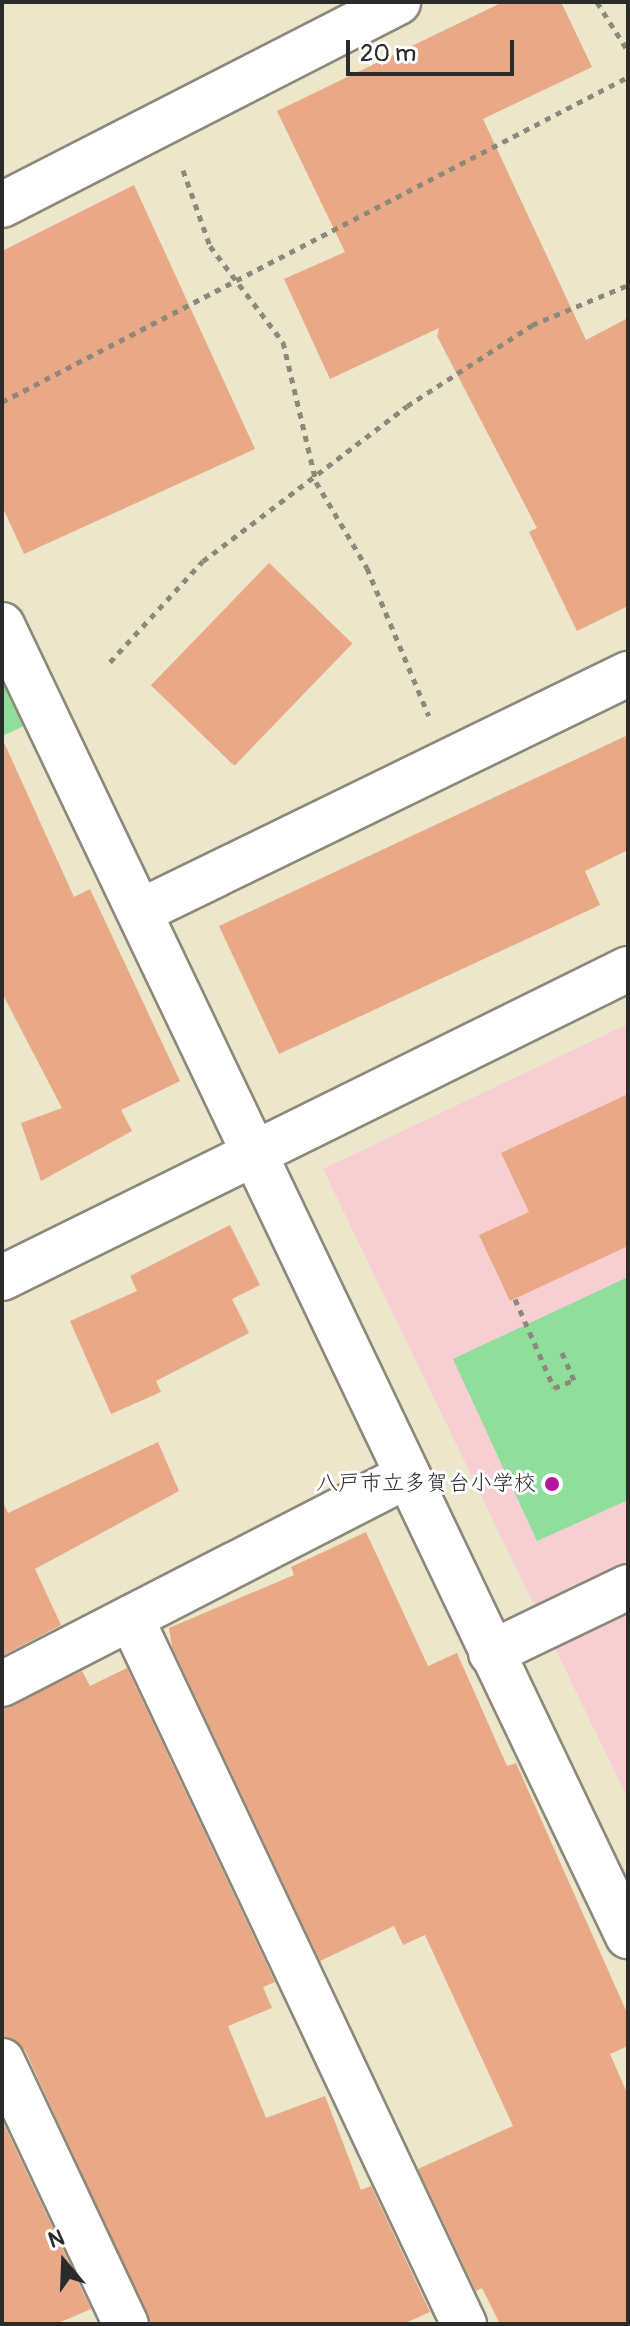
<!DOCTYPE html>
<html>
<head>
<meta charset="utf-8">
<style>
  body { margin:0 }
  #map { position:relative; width:630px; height:2326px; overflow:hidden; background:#ece6ca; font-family:Pangolin,"Klee One",sans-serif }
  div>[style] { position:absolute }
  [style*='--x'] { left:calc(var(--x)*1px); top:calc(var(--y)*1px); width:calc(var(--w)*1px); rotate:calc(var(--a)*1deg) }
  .built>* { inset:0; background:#f7cfd3 }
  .green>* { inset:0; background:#8fde9c }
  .building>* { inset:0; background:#e9a886; transform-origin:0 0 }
  .path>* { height:5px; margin-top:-2.5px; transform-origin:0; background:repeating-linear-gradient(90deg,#8c887a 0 6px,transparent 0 12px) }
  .roads { filter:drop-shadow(2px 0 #8c887a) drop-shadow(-2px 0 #8c887a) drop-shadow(0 2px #8c887a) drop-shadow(0 -2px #8c887a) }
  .minor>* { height:44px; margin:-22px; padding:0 22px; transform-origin:22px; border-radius:22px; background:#fff }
  .dots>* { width:22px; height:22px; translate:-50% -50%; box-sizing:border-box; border:4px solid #fff; border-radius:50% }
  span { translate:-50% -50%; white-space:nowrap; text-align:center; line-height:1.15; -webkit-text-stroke:6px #fff; paint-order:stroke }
  .poi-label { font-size:22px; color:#2b2b2b }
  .right { translate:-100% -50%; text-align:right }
  .frame { position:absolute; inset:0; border:4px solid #2b2b2b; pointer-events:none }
  .north { position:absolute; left:24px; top:2222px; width:80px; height:80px; -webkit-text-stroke:6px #fff; paint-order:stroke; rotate:341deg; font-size:22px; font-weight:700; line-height:32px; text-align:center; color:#2b2b2b }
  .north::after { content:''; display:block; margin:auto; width:28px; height:36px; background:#2b2b2b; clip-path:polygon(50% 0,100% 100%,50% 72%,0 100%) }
  .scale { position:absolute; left:346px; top:40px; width:168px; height:36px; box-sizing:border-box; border:4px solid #2b2b2b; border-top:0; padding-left:10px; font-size:24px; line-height:28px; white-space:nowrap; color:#2b2b2b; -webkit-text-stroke:6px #fff; paint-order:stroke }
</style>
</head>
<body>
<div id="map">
  <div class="built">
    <div style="clip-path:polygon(628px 1024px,628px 1799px,323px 1169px)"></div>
  </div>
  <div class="green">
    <div style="clip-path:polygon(2px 625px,46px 716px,2px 736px)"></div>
    <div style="clip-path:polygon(628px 1277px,628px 1500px,537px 1541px,453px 1359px)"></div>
  </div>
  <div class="building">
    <div style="clip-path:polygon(503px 2px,561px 2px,592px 67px,483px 119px,586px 340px,628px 318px,628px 606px,577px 631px,529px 532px,537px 528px,437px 336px,439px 328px,330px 379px,284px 279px,345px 252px,277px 111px)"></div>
    <div style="clip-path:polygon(134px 185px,255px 449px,24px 554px,2px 506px,2px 251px)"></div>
    <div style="left:269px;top:563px;width:116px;height:170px;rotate:44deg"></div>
    <div style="clip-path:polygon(628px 735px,628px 850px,585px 871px,600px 905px,279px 1054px,219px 926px)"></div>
    <div style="clip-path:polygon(2px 738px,74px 897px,90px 889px,180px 1081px,121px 1110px,132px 1131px,41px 1181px,21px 1123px,62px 1108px,2px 993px)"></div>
    <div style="clip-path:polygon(628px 1094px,628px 1246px,510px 1301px,479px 1235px,529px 1212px,501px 1153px)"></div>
    <div style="clip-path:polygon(230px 1225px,260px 1285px,232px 1299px,249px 1333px,156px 1381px,161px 1392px,111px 1414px,70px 1321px,137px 1291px,130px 1276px)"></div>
    <div style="clip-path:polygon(158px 1442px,179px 1491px,35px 1569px,61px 1625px,2px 1656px,2px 1500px,8px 1513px)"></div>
    <div style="clip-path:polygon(366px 1532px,428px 1666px,457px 1653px,507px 1766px,516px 1763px,628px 2015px,628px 2046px,610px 2054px,628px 2095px,628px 2324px,500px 2324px,482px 2288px,476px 2291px,418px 2169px,513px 2126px,425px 1935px,403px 1945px,394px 1926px,320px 1961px,172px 1647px,169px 1628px,294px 1575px,291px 1567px)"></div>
    <div style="clip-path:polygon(127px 1668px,275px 1982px,263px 1987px,272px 2008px,228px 2026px,266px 2118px,325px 2096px,361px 2190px,371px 2186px,430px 2312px,403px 2324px,151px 2324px,25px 2050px,2px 2036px,2px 1709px,82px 1671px,90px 1686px)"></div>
    <div style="clip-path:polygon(2px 2120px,91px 2309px,56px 2324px,2px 2324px)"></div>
  </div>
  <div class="path">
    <div style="--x:597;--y:2;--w:58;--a:57.7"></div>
    <div style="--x:183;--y:170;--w:81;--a:70.4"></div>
    <div style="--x:210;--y:246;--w:121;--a:52.8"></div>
    <div style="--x:283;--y:342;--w:144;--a:76.7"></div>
    <div style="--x:316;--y:482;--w:100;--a:59.3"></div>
    <div style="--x:367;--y:568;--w:160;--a:67.3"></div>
    <div style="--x:2;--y:402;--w:705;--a:-27.44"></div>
    <div style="--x:110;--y:662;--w:137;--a:-47.4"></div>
    <div style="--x:203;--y:561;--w:256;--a:-37.2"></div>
    <div style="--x:407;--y:406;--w:149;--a:-32.9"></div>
    <div style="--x:532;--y:325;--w:104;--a:-22.6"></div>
    <div style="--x:515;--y:1299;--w:97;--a:66.3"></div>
    <div style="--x:554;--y:1388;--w:22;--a:-22"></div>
    <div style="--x:574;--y:1380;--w:35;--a:-114"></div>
  </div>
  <div class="roads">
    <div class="minor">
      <div style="--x:2;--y:205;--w:445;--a:-27.1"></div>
      <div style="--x:2;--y:625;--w:1453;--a:64.48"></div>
      <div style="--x:141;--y:911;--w:542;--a:-25.95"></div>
      <div style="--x:2;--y:1278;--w:698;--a:-26.27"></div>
      <div style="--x:131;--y:1618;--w:781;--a:64.75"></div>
      <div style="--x:491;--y:1653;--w:152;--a:-25.7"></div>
      <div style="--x:2;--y:1684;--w:454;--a:-27.2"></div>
      <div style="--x:2;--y:2061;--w:291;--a:64.8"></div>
    </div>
  </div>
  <div class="dots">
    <div style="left:552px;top:1484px;background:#b5179e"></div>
  </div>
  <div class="poi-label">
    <span class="right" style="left:536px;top:1484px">八戸市立多賀台小学校</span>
  </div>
  <div class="frame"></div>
  <div class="north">N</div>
  <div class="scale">20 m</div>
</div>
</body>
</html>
